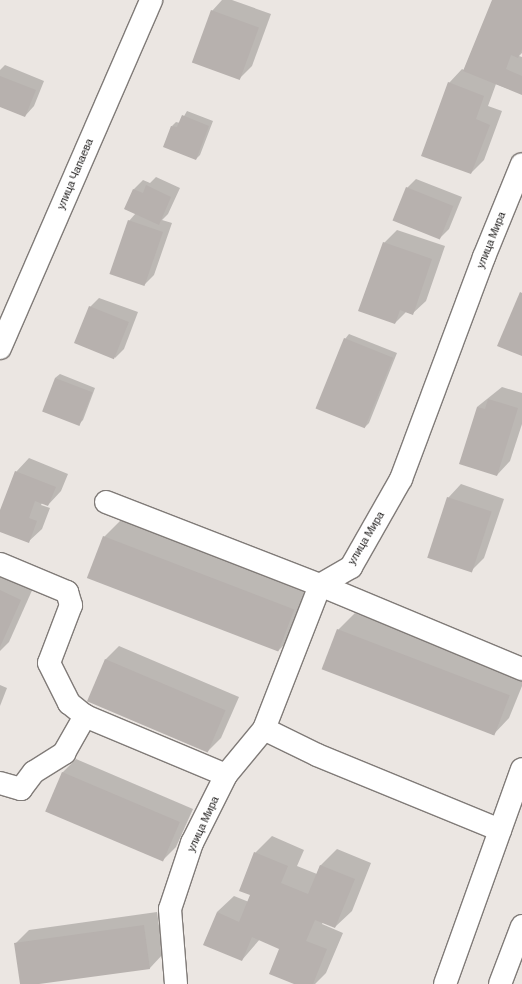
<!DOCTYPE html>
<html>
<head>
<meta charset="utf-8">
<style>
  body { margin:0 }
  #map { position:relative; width:522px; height:984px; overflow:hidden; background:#ebe6e2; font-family:Barlow,sans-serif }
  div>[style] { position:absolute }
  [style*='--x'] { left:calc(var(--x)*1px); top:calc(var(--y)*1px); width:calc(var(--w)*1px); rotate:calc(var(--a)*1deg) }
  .shadow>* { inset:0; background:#0003 }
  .building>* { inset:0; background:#b7b1ae; transform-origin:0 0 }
  .roads { filter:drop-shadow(1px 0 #807b78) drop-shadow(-1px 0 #807b78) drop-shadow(0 1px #807b78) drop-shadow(0 -1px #807b78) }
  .minor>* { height:22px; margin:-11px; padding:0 11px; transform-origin:11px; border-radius:11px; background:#fff }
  span { translate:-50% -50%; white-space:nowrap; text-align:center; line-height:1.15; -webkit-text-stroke:3px #fff; paint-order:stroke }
  .street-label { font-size:11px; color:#191716 }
</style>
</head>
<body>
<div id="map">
  <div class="shadow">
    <div style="clip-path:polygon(222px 0,232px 0,271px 14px,252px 66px,239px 79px,212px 11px)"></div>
    <div style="clip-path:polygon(493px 0,522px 0,522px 53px,519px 56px,522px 57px,522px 94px,496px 84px,488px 106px,502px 111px,484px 160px,471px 173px,449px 83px,462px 69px,464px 70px)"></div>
    <div style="clip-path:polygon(5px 65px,44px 81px,34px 106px,25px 116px,0 106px,0 70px)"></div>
    <div style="clip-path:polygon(187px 111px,213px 121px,200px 155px,196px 159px,172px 126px,176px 122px,180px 123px)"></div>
    <div style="clip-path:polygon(156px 177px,180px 188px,168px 214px,162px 220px,172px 223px,154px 275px,145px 284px,129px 221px,136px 213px,125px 209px,134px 189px,143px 180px,150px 183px)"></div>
    <div style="clip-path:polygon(416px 179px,462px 197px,449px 229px,440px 238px,407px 188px)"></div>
    <div style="clip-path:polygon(397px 230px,445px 246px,426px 301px,412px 314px,406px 312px,395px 323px,384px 243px)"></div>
    <div style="clip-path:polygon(99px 298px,138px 312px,124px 349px,115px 358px,90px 307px)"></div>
    <div style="clip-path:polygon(349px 334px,397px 353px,369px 423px,365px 427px,345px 339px)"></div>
    <div style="clip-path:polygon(60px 374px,95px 388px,83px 420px,78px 425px,55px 378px)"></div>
    <div style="clip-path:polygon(502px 387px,522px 393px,522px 424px,510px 461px,497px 475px,477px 407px)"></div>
    <div style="clip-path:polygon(29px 458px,68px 474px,61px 491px,48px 505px,42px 503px,41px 505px,50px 508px,42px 529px,28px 542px,0 531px,0 512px,16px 472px)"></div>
    <div style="clip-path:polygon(461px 484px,504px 499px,484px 558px,471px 571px,448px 498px)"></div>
    <div style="clip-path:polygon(121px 520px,310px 594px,294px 635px,278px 651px,104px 537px)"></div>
    <div style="clip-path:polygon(0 571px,34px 586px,9px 642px,0 651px)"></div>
    <div style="clip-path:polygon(355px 613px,522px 678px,522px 686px,509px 718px,493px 735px,338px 630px)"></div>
    <div style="clip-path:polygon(119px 646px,239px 697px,221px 738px,208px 751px,89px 700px,106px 659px)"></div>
    <div style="clip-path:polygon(0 685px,7px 688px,0 706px)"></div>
    <div style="clip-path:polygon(76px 759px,193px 809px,176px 847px,163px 860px,62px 773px)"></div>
    <div style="clip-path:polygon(272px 836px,304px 850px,297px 866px,317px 874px,320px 866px,337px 849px,371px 863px,352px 911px,335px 927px,323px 922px,322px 924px,343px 933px,326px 973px,315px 984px,297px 984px,281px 948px,260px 939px,242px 960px,217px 912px,234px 896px,249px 902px,252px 895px,255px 853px)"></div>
    <div style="clip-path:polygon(157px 912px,163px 954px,150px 968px,21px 984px,15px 944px,29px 930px)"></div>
  </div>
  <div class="building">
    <div style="clip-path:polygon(492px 0,522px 0,522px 49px,518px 58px,511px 55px,506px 69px,522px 76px,522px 95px,463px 71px)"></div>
    <div style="left:211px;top:10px;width:51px;height:56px;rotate:20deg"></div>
    <div style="clip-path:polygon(0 76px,36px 90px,25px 117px,0 107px)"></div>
    <div style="clip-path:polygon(448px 82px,484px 96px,476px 119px,490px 125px,471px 174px,421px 156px)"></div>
    <div style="clip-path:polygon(182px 115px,209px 126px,196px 160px,163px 147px,171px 126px,177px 127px)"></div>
    <div style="clip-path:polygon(146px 185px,171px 197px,159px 225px,124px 209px,133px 189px,143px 193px)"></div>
    <div style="left:406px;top:187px;width:51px;height:36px;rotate:22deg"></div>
    <div style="left:128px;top:220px;width:37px;height:57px;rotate:19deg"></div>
    <div style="clip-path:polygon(383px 242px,432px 259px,413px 315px,400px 310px,395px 324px,358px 311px)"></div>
    <div style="clip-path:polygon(520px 292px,522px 293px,522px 356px,497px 346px)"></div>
    <div style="left:89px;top:306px;width:43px;height:40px;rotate:22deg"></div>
    <div style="left:344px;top:338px;width:53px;height:76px;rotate:22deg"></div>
    <div style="left:55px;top:378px;width:40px;height:36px;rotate:21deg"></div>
    <div style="clip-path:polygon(488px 399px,518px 408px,497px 476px,459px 464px,477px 407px,485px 409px)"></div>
    <div style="clip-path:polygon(15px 471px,56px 487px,48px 506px,35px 501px,29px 518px,37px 521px,29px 543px,0 532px,0 510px)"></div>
    <div style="left:447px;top:497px;width:47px;height:64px;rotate:18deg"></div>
    <div style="left:103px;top:536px;width:205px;height:45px;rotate:21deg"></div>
    <div style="clip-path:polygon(0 590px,21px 600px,0 647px)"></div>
    <div style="left:337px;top:629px;width:185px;height:43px;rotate:21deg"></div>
    <div style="left:105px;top:659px;width:131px;height:46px;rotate:23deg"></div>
    <div style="left:62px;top:772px;width:128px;height:43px;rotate:23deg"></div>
    <div style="clip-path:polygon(254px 852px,288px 866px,281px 883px,308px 894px,320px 865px,355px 879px,335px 928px,315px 920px,306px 941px,327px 949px,313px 984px,294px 984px,269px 974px,279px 949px,252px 937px,242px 961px,203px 945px,217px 912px,239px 922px,250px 895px,239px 891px)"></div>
    <div style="clip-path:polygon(144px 925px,150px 969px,39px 984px,20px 984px,14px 943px)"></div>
  </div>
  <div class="roads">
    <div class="minor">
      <div style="--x:0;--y:348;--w:379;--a:-66.5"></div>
      <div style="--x:106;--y:502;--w:230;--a:21.2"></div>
      <div style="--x:320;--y:585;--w:219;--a:22.6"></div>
      <div style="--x:0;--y:564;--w:73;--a:22.7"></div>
      <div style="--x:67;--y:592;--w:14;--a:73"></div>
      <div style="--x:71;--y:605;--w:62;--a:110.8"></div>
      <div style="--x:49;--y:663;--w:45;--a:63.4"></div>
      <div style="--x:69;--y:703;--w:21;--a:39"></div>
      <div style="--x:264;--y:729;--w:59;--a:26.1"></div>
      <div style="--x:317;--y:755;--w:198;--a:22.3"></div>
      <div style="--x:0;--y:783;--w:22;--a:16"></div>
      <div style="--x:21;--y:789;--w:21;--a:-53"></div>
      <div style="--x:34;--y:772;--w:36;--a:-32"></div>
      <div style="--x:64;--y:753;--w:43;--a:-60.4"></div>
      <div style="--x:85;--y:716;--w:153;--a:22.7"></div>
      <div style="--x:176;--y:984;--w:75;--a:-94.6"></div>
      <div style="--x:170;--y:909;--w:70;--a:-71.6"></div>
      <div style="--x:192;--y:843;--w:76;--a:-63.4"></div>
      <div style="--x:226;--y:775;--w:60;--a:-50.4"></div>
      <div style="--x:264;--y:729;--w:155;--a:-68.7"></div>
      <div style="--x:320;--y:585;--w:36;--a:-30"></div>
      <div style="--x:351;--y:567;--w:101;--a:-60.4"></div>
      <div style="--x:401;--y:479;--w:237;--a:-69.5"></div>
      <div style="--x:484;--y:257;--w:100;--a:-67.8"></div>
      <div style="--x:445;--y:984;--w:228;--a:-70.3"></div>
      <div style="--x:500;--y:984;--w:62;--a:-69.2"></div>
    </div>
  </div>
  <div class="street-label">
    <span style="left:75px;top:174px;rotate:-67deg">улица Чапаева</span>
    <span style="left:491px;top:240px;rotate:-68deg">улица Мира</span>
    <span style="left:366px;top:538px;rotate:-59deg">улица Мира</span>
    <span style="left:203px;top:824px;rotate:-65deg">улица Мира</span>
  </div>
</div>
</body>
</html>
